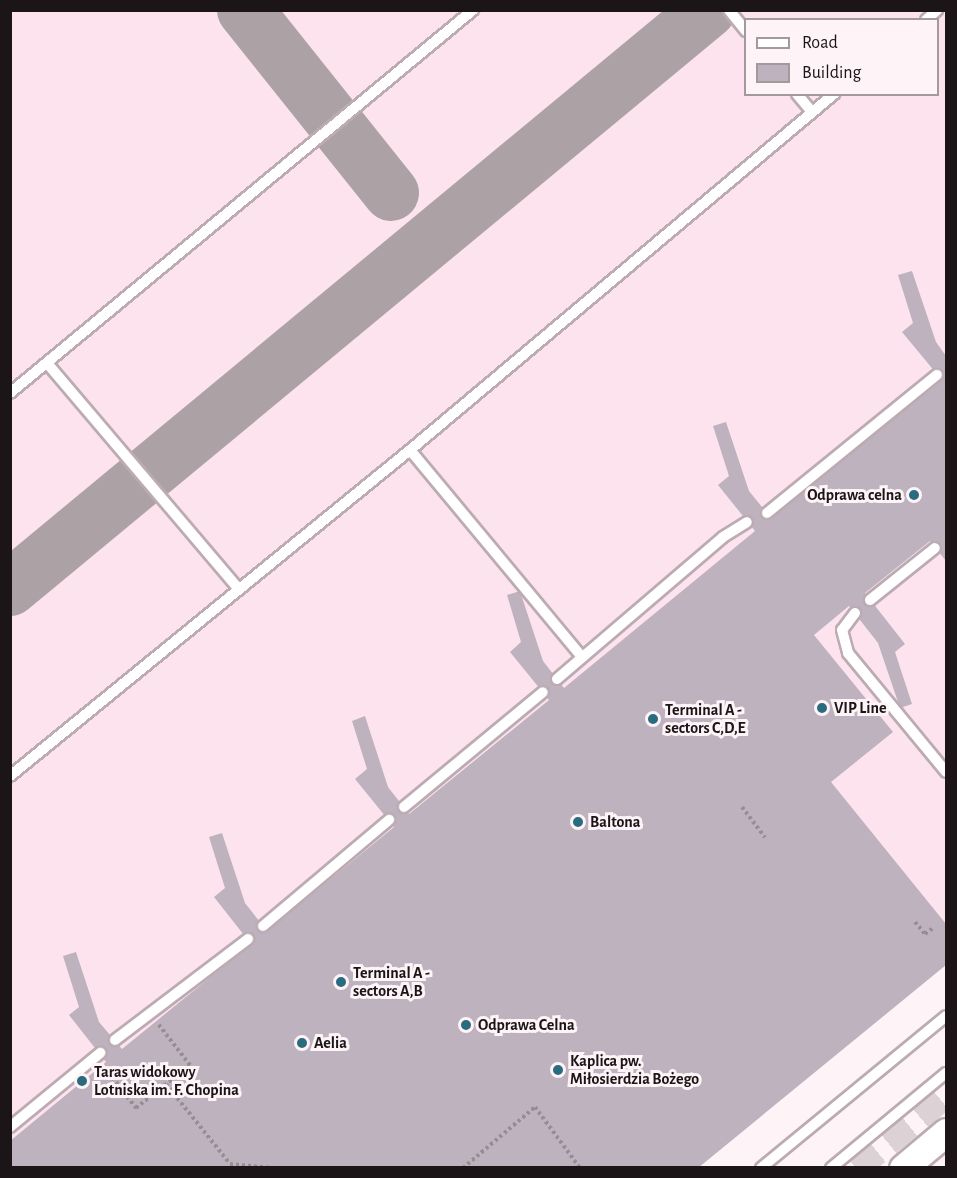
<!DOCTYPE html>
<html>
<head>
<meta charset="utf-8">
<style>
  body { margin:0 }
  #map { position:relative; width:957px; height:1178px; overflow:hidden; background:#fef3f7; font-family:"Alegreya Sans",sans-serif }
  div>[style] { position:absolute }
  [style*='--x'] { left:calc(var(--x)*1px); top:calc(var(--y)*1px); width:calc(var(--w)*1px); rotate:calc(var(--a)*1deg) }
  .built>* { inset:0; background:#fde3ed }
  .taxiway>* { height:56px; margin:-28px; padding:0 28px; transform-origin:28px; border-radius:28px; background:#aca2a6 }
  .building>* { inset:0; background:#beb2be }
  .secondary-tunnel>* { height:27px; margin-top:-13.5px; transform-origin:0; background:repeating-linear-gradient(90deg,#dcd2d5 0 27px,transparent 0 41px) }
  .path>* { height:4px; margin-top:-2px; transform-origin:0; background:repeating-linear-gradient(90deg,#978e91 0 3px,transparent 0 6px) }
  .roads { filter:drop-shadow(2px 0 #bcabb2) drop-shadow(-2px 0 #bcabb2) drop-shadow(0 2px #bcabb2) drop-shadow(0 -2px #bcabb2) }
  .lane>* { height:10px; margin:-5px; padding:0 5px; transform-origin:5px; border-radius:5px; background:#fff }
  .secondary>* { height:27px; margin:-13.5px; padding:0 13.5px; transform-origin:13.5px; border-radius:13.5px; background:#fff }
  .dots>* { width:16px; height:16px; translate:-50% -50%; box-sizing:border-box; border:3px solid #fef3f7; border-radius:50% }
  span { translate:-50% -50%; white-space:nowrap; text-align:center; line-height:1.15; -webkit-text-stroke:6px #fef3f7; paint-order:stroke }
  .poi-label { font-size:16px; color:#1b1517; font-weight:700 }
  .right { translate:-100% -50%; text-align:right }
  .left { translate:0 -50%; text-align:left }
  .frame { position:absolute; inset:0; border:12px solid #1b1517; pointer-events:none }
  .legend { position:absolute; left:744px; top:18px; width:195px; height:78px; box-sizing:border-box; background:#fef3f7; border:2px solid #a39a9d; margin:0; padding:8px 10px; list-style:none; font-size:18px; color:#1b1517 }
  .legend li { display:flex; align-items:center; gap:12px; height:30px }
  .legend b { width:30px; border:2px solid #a39a9d }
</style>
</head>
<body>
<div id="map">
  <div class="built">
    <div style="clip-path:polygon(evenodd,10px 11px,946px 11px,946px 944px,783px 1077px,11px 1167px,10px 11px,746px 20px,938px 20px,938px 94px,746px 94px,746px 20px)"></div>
  </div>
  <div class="taxiway">
    <div style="--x:245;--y:10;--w:234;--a:51.4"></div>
    <div style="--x:10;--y:588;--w:906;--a:-39.63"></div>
  </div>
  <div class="building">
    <div style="clip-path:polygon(912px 271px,936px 342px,946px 356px,946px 561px,930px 541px,865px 593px,905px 644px,895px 652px,912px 704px,900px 708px,878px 643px,849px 606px,814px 635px,893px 732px,831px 782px,946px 924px,946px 965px,698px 1168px,10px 1168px,10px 1141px,106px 1062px,69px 1015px,79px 1007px,63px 956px,76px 952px,99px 1022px,122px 1049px,251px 944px,214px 897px,225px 888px,209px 837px,222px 833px,245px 903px,267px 931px,394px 827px,355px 779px,367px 769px,352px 721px,365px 716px,388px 787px,409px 814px,549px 700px,510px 652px,521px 642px,507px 595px,520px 591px,543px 661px,564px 688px,755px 531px,718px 485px,729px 476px,713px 426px,726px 422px,749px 491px,771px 518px,941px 379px,902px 332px,913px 323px,898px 275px)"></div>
  </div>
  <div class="secondary-tunnel">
    <div style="--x:856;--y:1168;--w:117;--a:-39.4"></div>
  </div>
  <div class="path">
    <div style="--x:742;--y:807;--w:38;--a:53"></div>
    <div style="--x:915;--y:922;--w:16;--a:50"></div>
    <div style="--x:925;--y:934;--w:9;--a:-36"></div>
    <div style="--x:105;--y:1068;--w:51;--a:52.2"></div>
    <div style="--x:136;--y:1108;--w:69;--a:-38.5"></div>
    <div style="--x:190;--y:1065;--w:51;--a:-127.8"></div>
    <div style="--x:166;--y:1084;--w:102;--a:51.3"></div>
    <div style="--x:230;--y:1164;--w:43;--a:5.3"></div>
    <div style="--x:463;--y:1168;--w:94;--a:-40.3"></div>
    <div style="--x:535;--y:1107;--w:76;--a:53.6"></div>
  </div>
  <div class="roads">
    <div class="lane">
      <div style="--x:729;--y:10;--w:27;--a:51"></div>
      <div style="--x:926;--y:20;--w:15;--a:-42"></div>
      <div style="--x:797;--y:94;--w:23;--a:50"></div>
      <div style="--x:47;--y:363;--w:297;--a:49.7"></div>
      <div style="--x:10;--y:393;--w:601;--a:-39.6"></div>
      <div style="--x:767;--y:513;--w:219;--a:-39.1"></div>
      <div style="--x:870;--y:600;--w:83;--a:-38.7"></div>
      <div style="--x:855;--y:613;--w:21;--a:127"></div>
      <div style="--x:842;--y:630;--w:24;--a:75"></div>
      <div style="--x:848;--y:653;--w:154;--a:50.5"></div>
      <div style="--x:582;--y:657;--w:269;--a:-129.7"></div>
      <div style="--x:410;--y:450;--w:554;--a:-40.02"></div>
      <div style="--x:557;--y:679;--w:218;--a:-40.5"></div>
      <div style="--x:723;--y:537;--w:28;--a:-32"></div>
      <div style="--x:10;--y:776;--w:516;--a:-39.18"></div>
      <div style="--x:404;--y:807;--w:180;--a:-39.6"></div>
      <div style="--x:263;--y:926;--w:165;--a:-40.1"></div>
      <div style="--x:115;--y:1040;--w:167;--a:-37.2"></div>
      <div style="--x:10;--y:1127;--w:117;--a:-39.4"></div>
      <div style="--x:761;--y:1168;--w:239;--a:-39.4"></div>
      <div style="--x:831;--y:1168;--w:149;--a:-39.6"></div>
    </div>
    <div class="secondary">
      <div style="--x:903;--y:1168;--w:56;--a:-39.9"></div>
    </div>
  </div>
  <div class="dots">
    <div style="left:914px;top:495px;background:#2a6b7f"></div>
    <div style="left:822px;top:708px;background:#2a6b7f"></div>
    <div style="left:653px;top:719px;background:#2a6b7f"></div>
    <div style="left:578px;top:822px;background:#2a6b7f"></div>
    <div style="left:341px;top:982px;background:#2a6b7f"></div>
    <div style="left:466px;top:1025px;background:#2a6b7f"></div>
    <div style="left:302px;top:1043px;background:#2a6b7f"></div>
    <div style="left:558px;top:1070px;background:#2a6b7f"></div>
    <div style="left:82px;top:1081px;background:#2a6b7f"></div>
  </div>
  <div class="poi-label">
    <span class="right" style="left:902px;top:495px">Odprawa celna</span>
    <span class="left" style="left:834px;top:708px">VIP Line</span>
    <span class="left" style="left:665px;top:719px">Terminal A -<br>sectors C,D,E</span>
    <span class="left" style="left:590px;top:822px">Baltona</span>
    <span class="left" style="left:353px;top:982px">Terminal A -<br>sectors A,B</span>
    <span class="left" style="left:478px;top:1025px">Odprawa Celna</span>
    <span class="left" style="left:314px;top:1043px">Aelia</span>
    <span class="left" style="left:570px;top:1070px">Kaplica pw.<br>Miłosierdzia Bożego</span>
    <span class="left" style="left:94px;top:1081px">Taras widokowy<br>Lotniska im. F. Chopina</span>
  </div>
  <div class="frame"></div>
  <ul class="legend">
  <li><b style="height:8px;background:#fff"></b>Road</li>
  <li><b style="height:16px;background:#beb2be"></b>Building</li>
  </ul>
</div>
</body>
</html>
